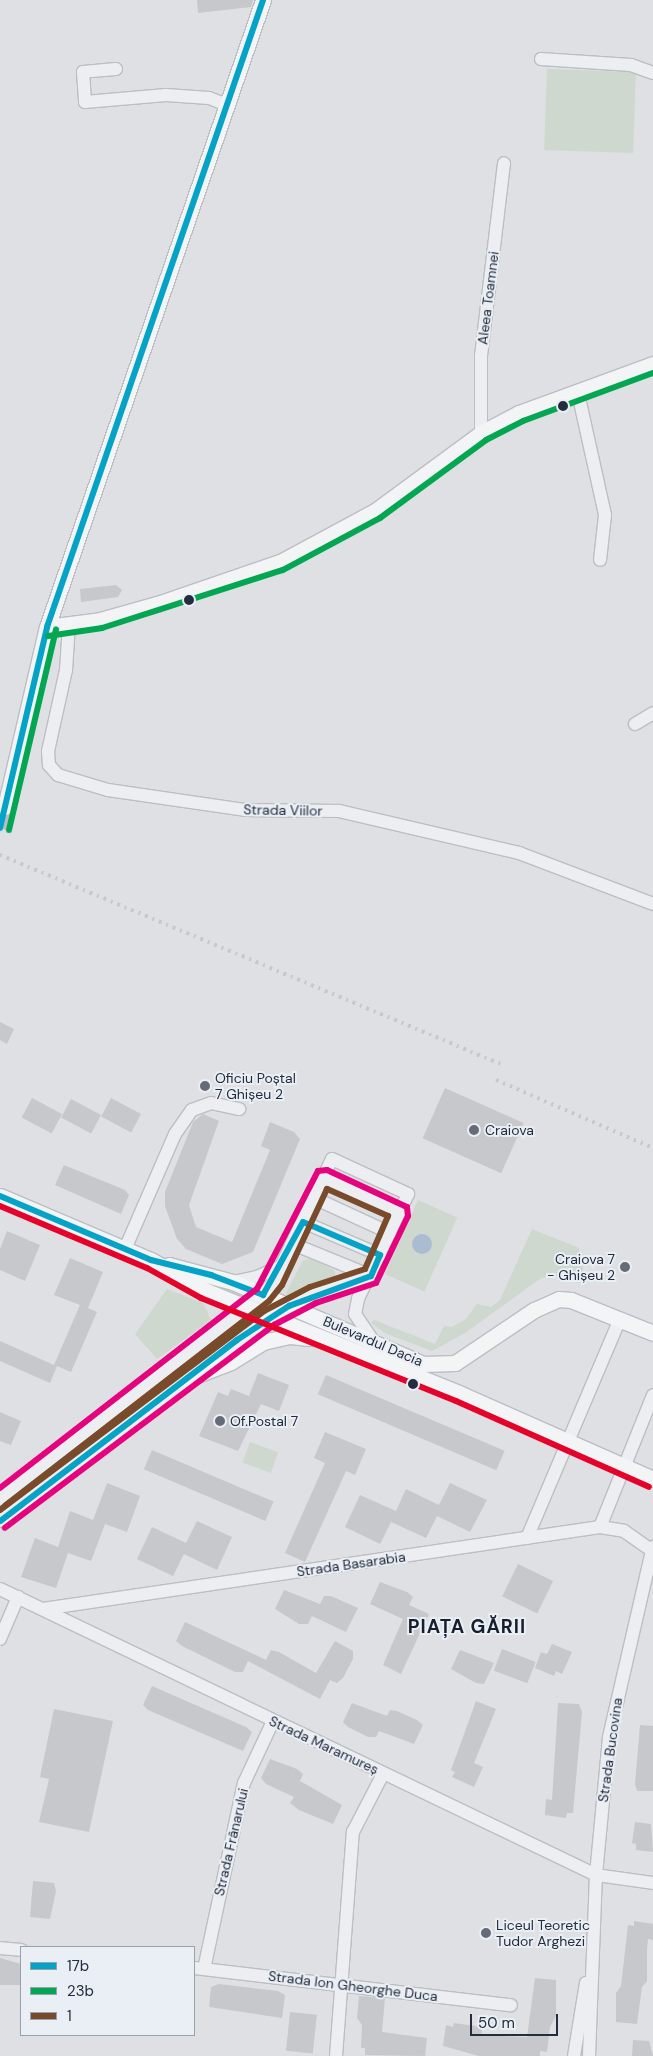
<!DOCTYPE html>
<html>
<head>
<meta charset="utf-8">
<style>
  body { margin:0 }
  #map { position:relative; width:653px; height:2056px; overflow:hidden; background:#dee0e4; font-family:"DM Sans",sans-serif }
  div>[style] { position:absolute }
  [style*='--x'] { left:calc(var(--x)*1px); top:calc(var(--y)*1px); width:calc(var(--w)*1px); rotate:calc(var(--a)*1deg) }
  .green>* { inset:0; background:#ced8ce; transform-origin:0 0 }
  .water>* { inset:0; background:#aabbd2 }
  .round { border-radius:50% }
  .building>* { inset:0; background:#c6c8cc; transform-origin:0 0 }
  .major-tunnel>* { height:15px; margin-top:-7.5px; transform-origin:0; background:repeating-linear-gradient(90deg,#b9bcc3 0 15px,transparent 0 23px) }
  .roads { filter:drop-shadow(1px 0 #bcbec2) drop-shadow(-1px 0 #bcbec2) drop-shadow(0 1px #bcbec2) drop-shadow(0 -1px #bcbec2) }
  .minor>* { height:12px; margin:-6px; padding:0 6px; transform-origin:6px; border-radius:6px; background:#edeef1 }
  .major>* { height:15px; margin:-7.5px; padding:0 7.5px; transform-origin:7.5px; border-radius:7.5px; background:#f2f4f5 }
  .rail>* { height:4px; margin-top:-2px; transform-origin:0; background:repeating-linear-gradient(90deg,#c6c8cc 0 2.5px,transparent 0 7.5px) }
  .bus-1>* { height:6px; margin:-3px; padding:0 3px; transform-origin:3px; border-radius:3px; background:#02a3c7 }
  .bus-2>* { height:6px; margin:-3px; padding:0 3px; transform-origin:3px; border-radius:3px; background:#00a651 }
  .bus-3>* { height:6px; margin:-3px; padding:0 3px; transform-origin:3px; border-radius:3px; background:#7a4b2a }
  .bus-4>* { height:6px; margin:-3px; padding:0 3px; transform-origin:3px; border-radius:3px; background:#e5007d }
  .bus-5>* { height:6px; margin:-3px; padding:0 3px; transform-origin:3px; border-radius:3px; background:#e4002b }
  .dots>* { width:14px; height:14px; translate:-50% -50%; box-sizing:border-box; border:2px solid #eaeef5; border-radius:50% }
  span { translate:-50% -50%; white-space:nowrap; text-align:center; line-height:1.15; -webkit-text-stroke:4px #eaeef5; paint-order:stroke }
  .street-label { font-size:14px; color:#242d3e }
  .poi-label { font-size:14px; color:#242d3e }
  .left { translate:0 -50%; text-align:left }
  .right { translate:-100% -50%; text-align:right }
  .district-label { font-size:19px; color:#171e2e; font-weight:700; letter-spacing:1px }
  .legend { position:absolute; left:20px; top:1946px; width:175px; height:90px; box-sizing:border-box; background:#eaeef5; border:1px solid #9ba1ac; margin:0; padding:6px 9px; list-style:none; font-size:15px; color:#242d3e }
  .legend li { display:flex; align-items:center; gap:10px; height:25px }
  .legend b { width:25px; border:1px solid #9ba1ac }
  .scale { position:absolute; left:470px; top:2014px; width:88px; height:22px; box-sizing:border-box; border:2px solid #242d3e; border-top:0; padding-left:6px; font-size:15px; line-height:18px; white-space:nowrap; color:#242d3e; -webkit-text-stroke:4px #eaeef5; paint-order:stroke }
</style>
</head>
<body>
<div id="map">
  <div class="green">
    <div style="left:547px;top:69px;width:89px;height:81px;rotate:2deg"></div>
    <div style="left:418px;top:1200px;width:43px;height:81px;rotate:24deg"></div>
    <div style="clip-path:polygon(532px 1229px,579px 1248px,586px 1285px,557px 1276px,541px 1278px,465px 1333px,432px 1351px,385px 1333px,371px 1323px,374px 1320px,435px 1344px,444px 1326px,452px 1327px,466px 1319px,477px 1304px,491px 1307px,500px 1300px)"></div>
    <div style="clip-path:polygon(303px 1260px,312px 1259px,334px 1270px,336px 1278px,290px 1299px,286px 1293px)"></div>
    <div style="clip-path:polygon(167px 1289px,203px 1303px,211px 1320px,157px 1359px,135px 1334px)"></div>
    <div style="left:250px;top:1442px;width:30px;height:22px;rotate:20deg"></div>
  </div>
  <div class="water">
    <div class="round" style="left:412px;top:1234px;width:20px;height:20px"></div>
  </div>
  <div class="building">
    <div style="clip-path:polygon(197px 0,253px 0,251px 7px,198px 13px)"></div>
    <div style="clip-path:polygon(116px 585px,122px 590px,118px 597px,81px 602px,80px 589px)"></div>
    <div style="clip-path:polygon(0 1022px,14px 1029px,7px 1044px,0 1040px)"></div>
    <div style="left:445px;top:1088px;width:86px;height:55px;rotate:24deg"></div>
    <div style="left:32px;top:1098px;width:34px;height:22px;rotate:28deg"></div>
    <div style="left:111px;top:1098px;width:34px;height:21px;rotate:28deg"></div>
    <div style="left:71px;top:1099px;width:34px;height:21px;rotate:28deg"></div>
    <div style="clip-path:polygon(203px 1114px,219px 1121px,189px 1205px,196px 1227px,232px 1242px,270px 1150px,261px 1146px,270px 1122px,294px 1132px,300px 1139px,253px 1252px,222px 1264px,186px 1249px,177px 1239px,165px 1206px,165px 1192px,193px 1122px)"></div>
    <div style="clip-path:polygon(64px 1165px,125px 1190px,129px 1195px,121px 1214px,55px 1185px)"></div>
    <div style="clip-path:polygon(7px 1231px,40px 1245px,25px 1281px,0 1270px,0 1249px)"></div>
    <div style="clip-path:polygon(70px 1258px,103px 1272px,88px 1308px,97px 1312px,71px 1372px,57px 1366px,50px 1383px,0 1361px,0 1341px,54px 1365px,80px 1305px,54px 1295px)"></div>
    <div style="clip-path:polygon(258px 1373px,289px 1385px,279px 1411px,261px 1404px,238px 1451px,199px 1436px,218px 1392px,228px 1396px,231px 1389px,249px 1396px)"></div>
    <div style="left:326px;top:1375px;width:194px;height:21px;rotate:23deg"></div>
    <div style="clip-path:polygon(0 1412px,21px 1421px,11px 1445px,0 1441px)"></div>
    <div style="clip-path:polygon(325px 1432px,366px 1449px,355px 1475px,346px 1471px,305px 1562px,285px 1553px,325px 1463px,314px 1458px)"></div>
    <div style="left:152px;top:1450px;width:132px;height:21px;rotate:23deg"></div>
    <div style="clip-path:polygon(107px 1483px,140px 1496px,127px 1532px,105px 1524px,91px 1561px,68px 1553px,56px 1588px,21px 1577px,35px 1538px,58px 1547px,70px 1511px,93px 1520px)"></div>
    <div style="clip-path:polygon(450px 1483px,487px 1500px,470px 1532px,437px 1516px,426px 1538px,391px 1522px,380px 1544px,345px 1527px,360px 1495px,396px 1511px,406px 1489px,439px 1505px)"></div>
    <div style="clip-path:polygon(197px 1521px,232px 1537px,217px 1570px,184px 1554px,173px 1576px,137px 1559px,152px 1527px,186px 1543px)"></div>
    <div style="left:518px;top:1564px;width:39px;height:36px;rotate:26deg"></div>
    <div style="clip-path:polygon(380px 1582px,407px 1592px,413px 1597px,409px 1605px,429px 1614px,401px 1674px,383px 1665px,403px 1619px,370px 1604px)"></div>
    <div style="clip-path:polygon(284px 1590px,320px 1604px,324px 1596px,331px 1596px,358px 1608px,346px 1632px,312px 1616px,308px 1624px,299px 1624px,275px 1609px)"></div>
    <div style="clip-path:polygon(185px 1622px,266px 1660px,271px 1650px,279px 1652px,316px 1673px,335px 1641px,353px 1651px,353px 1659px,343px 1678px,337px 1683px,330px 1680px,320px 1699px,248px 1661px,243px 1672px,235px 1672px,182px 1646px,176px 1641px)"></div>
    <div style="clip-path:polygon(552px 1644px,572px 1652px,562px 1674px,556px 1671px,554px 1676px,535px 1668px,541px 1652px,547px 1654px)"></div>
    <div style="left:502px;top:1649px;width:36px;height:23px;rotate:21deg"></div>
    <div style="clip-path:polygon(460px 1650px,494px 1663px,484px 1684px,476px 1683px,451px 1669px)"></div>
    <div style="clip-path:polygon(152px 1686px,246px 1727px,252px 1732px,243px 1751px,148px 1710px,143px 1705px)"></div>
    <div style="clip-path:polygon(476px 1701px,496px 1709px,474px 1763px,483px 1767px,474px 1787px,452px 1777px,455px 1772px,451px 1770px)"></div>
    <div style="clip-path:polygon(352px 1703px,387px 1716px,390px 1710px,397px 1711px,417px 1720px,423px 1725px,414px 1744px,379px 1731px,376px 1737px,368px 1737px,348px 1727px,343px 1722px)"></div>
    <div style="clip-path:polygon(558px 1703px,579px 1704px,582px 1712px,573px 1813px,567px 1813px,566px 1818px,545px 1815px,546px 1799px,552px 1800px)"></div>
    <div style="clip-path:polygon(54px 1709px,113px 1721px,89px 1832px,39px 1822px,49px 1779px,40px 1777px)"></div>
    <div style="clip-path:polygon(640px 1725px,653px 1726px,653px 1791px,637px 1791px,635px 1784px)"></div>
    <div style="clip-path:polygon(270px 1759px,297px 1769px,303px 1774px,300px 1781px,342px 1805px,333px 1824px,299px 1810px,290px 1803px,294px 1797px,266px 1784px,261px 1778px)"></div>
    <div style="clip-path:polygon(635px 1822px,651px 1824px,653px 1852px,636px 1850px,636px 1844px,632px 1843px)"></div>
    <div style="clip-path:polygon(33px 1881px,54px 1883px,56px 1891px,50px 1919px,30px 1917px)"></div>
    <div style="clip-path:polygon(634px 1921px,653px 1924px,653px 1940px,648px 1939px,647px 1950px,647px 1981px,642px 1987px,637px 2024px,616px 2022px,616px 1993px,621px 1986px,628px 1925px,634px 1926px)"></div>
    <div style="clip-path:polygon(0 1958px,21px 1964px,21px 1985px,0 1985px)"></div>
    <div style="clip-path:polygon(535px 1978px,556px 1980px,556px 2016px,550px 2027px,547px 2052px,540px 2051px,540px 2056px,479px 2056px,443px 2046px,446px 2025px,453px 2027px,454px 2023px,475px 2026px,482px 2030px,481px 2035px,527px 2037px)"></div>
    <div style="clip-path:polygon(219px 1984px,278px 1991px,285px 1995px,282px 2018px,209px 2007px,211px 1987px)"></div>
    <div style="clip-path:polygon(359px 1996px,385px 1998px,382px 2032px,427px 2038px,425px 2056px,365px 2055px,365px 2048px,361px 2048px,362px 2025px,357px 2018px)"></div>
    <div style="left:290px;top:2012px;width:27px;height:39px;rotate:6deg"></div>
    <div style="clip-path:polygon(633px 2040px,649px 2041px,653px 2056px,632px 2056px)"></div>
  </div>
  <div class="major-tunnel">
    <div style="--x:0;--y:828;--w:22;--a:-77"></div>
  </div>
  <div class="roads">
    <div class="minor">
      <div style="--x:541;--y:59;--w:90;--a:3.8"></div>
      <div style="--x:631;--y:65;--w:23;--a:20"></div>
      <div style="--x:116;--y:69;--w:33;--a:175"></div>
      <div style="--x:83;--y:72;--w:30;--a:86"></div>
      <div style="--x:85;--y:102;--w:81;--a:-4.9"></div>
      <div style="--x:166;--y:95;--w:43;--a:4"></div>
      <div style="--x:209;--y:98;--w:19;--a:21"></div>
      <div style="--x:578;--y:393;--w:125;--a:77.5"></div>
      <div style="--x:605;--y:515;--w:45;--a:96.3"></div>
      <div style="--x:481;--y:433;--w:77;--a:-90"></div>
      <div style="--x:481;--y:356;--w:194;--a:-83.2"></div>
      <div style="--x:69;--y:624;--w:46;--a:93.7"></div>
      <div style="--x:66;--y:670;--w:83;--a:102.5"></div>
      <div style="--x:48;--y:751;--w:14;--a:86"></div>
      <div style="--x:49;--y:765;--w:13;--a:48"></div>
      <div style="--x:58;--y:775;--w:52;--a:16.7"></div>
      <div style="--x:108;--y:790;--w:138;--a:8.3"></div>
      <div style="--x:245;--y:810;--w:94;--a:0.6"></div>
      <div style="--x:339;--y:811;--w:185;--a:13.1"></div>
      <div style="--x:519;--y:853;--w:143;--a:20.8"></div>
      <div style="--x:635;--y:724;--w:21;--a:-31"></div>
      <div style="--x:323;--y:1178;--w:84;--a:23.8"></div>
      <div style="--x:314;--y:1198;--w:84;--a:24.7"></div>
      <div style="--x:303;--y:1222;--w:84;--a:23.2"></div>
      <div style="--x:293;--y:1244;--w:84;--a:22.3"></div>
      <div style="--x:125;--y:1249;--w:125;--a:-66.5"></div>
      <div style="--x:175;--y:1134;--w:29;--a:-55"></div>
      <div style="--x:192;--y:1110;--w:20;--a:-20"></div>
      <div style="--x:211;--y:1103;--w:29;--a:12"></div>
      <div style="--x:233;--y:1282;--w:25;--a:-12"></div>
      <div style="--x:257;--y:1277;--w:27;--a:-24"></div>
      <div style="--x:0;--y:1499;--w:333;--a:-37.8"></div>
      <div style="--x:263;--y:1295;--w:18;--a:-52"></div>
      <div style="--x:274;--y:1281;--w:135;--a:-64.6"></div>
      <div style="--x:332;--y:1159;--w:84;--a:24.7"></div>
      <div style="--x:408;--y:1194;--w:116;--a:115.5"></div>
      <div style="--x:358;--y:1299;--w:15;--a:101"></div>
      <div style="--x:355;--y:1314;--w:34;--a:56"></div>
      <div style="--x:0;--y:1521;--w:337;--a:-37"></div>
      <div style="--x:269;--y:1318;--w:50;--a:-27.6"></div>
      <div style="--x:313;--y:1295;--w:61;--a:-18.1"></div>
      <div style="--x:600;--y:1527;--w:142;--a:-68.1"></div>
      <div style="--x:527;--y:1538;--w:238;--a:-67"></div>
      <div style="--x:0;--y:1589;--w:661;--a:25.63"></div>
      <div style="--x:596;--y:1875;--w:58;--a:8"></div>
      <div style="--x:43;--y:1609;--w:563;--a:-8.37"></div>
      <div style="--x:600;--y:1527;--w:24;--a:9"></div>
      <div style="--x:624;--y:1531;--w:35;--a:35"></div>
      <div style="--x:0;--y:1639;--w:46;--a:-66.8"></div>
      <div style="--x:0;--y:1948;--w:21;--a:5"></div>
      <div style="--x:194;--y:1968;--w:319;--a:6.7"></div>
      <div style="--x:204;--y:1969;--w:190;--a:-77.9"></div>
      <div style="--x:244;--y:1783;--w:68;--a:-64.9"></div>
      <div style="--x:336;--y:2056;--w:225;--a:-85.7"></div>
      <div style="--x:353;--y:1832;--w:65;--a:-62.7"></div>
      <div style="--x:574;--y:2056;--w:74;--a:-80.7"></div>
      <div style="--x:589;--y:2056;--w:181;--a:-87.8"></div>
      <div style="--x:596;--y:1875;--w:139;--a:-84.6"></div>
      <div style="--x:609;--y:1737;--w:195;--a:-77"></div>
    </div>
    <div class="major">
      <div style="--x:47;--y:627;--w:53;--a:-7.5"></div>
      <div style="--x:100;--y:620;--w:59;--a:-15.7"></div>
      <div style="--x:157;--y:604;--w:130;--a:-18.9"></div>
      <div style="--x:280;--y:562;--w:108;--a:-28.2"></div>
      <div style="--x:375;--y:511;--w:132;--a:-36.3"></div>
      <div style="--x:481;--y:433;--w:43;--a:-27.8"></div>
      <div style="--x:519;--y:413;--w:143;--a:-20.1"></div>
      <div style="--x:5;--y:807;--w:185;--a:-76.9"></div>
      <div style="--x:47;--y:627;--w:663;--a:-70.99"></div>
      <div style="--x:0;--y:1196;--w:164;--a:23"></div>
      <div style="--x:151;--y:1260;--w:61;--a:29.5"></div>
      <div style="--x:204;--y:1290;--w:275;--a:22"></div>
      <div style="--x:459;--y:1393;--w:212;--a:23.9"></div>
      <div style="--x:169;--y:1265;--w:66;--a:14.9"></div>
      <div style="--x:233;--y:1282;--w:207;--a:23.3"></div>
      <div style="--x:423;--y:1364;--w:32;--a:-2"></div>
      <div style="--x:455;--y:1363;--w:95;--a:-33.9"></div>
      <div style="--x:534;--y:1310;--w:27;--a:-24"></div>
      <div style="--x:559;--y:1299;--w:12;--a:5"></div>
      <div style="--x:571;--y:1300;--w:88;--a:21.9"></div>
      <div style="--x:187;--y:1379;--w:47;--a:-21.1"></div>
      <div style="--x:231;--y:1362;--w:38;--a:-32"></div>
      <div style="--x:263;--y:1342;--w:28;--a:-13"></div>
      <div style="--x:290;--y:1336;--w:19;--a:6"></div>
    </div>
  </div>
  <div class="rail">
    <div style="--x:0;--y:855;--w:545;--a:22.66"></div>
    <div style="--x:496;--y:1080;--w:171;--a:23.4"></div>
  </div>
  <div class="bus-1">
    <div style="--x:0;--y:828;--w:206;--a:-76.8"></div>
    <div style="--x:47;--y:627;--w:663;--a:-70.99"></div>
    <div style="--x:0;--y:1196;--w:164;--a:23"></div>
    <div style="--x:151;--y:1260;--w:62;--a:14"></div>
    <div style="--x:211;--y:1275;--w:56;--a:21"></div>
    <div style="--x:263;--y:1295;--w:83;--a:-61.3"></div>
    <div style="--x:303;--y:1222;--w:84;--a:23.2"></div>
    <div style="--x:380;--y:1255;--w:23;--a:113"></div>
    <div style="--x:371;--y:1276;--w:87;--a:159.9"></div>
    <div style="--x:289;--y:1306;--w:62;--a:146.8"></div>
    <div style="--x:237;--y:1340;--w:298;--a:142.6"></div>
  </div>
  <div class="bus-2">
    <div style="--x:48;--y:636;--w:55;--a:-8.4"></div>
    <div style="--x:102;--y:628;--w:190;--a:-17.8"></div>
    <div style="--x:283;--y:570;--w:110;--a:-28.2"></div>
    <div style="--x:380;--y:518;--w:132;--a:-36.3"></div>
    <div style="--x:486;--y:440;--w:42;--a:-27.2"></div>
    <div style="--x:523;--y:421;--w:139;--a:-20.3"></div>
    <div style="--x:9;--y:830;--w:206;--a:-76.8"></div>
  </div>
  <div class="bus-3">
    <div style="--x:0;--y:1510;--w:331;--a:-37"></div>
    <div style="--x:264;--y:1311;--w:52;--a:-27.6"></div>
    <div style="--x:310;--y:1287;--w:58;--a:-18.1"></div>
    <div style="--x:365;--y:1269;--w:58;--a:-66.5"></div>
    <div style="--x:388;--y:1216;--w:67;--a:-156.1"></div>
    <div style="--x:327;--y:1189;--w:106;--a:115.1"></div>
    <div style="--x:282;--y:1285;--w:21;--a:129"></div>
    <div style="--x:269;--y:1301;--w:334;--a:142.2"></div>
  </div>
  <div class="bus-4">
    <div style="--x:0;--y:1488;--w:325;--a:-37.8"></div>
    <div style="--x:257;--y:1289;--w:133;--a:-62.7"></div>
    <div style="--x:318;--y:1171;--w:9;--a:-6"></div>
    <div style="--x:327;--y:1170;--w:88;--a:24.8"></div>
    <div style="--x:407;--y:1207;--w:9;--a:84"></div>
    <div style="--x:408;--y:1216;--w:74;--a:115.5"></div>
    <div style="--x:376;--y:1283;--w:63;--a:161.6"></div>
    <div style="--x:316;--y:1303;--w:47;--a:152.4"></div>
    <div style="--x:274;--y:1325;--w:337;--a:143"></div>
  </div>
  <div class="bus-5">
    <div style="--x:0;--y:1206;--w:160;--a:22.9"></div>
    <div style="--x:147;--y:1268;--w:62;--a:29.1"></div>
    <div style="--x:201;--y:1298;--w:275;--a:22"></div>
    <div style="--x:456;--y:1401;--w:211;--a:24"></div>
  </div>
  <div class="dots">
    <div style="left:563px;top:406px;background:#242d3e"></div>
    <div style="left:189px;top:600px;background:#242d3e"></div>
    <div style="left:205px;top:1086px;background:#656c78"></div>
    <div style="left:474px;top:1130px;background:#656c78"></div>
    <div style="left:625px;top:1267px;background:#656c78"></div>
    <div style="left:413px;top:1384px;background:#242d3e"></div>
    <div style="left:220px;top:1421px;background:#656c78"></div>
    <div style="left:486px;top:1933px;background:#656c78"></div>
  </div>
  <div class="street-label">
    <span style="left:488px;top:298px;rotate:-83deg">Aleea Toamnei</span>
    <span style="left:283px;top:810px;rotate:1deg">Strada Viilor</span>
    <span style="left:373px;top:1341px;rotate:23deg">Bulevardul Dacia</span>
    <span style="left:351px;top:1564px;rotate:-8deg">Strada Basarabia</span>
    <span style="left:324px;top:1745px;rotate:25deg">Strada Maramureș</span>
    <span style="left:610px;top:1750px;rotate:-82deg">Strada Bucovina</span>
    <span style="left:231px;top:1842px;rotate:-77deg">Strada Frânarului</span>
    <span style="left:353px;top:1986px;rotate:7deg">Strada Ion Gheorghe Duca</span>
  </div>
  <div class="poi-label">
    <span class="left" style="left:215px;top:1086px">Oficiu Poștal<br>7 Ghișeu 2</span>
    <span class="left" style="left:485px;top:1130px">Craiova</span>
    <span class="right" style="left:615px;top:1267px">Craiova 7<br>- Ghișeu 2</span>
    <span class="left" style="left:230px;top:1421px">Of.Postal 7</span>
    <span class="left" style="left:496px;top:1933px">Liceul Teoretic<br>Tudor Arghezi</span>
  </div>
  <div class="district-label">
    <span style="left:467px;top:1627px">PIAȚA GĂRII</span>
  </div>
  <ul class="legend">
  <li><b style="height:6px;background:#02a3c7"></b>17b</li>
  <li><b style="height:6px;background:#00a651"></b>23b</li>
  <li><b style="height:6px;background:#7a4b2a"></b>1</li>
  </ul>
  <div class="scale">50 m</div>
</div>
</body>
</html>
